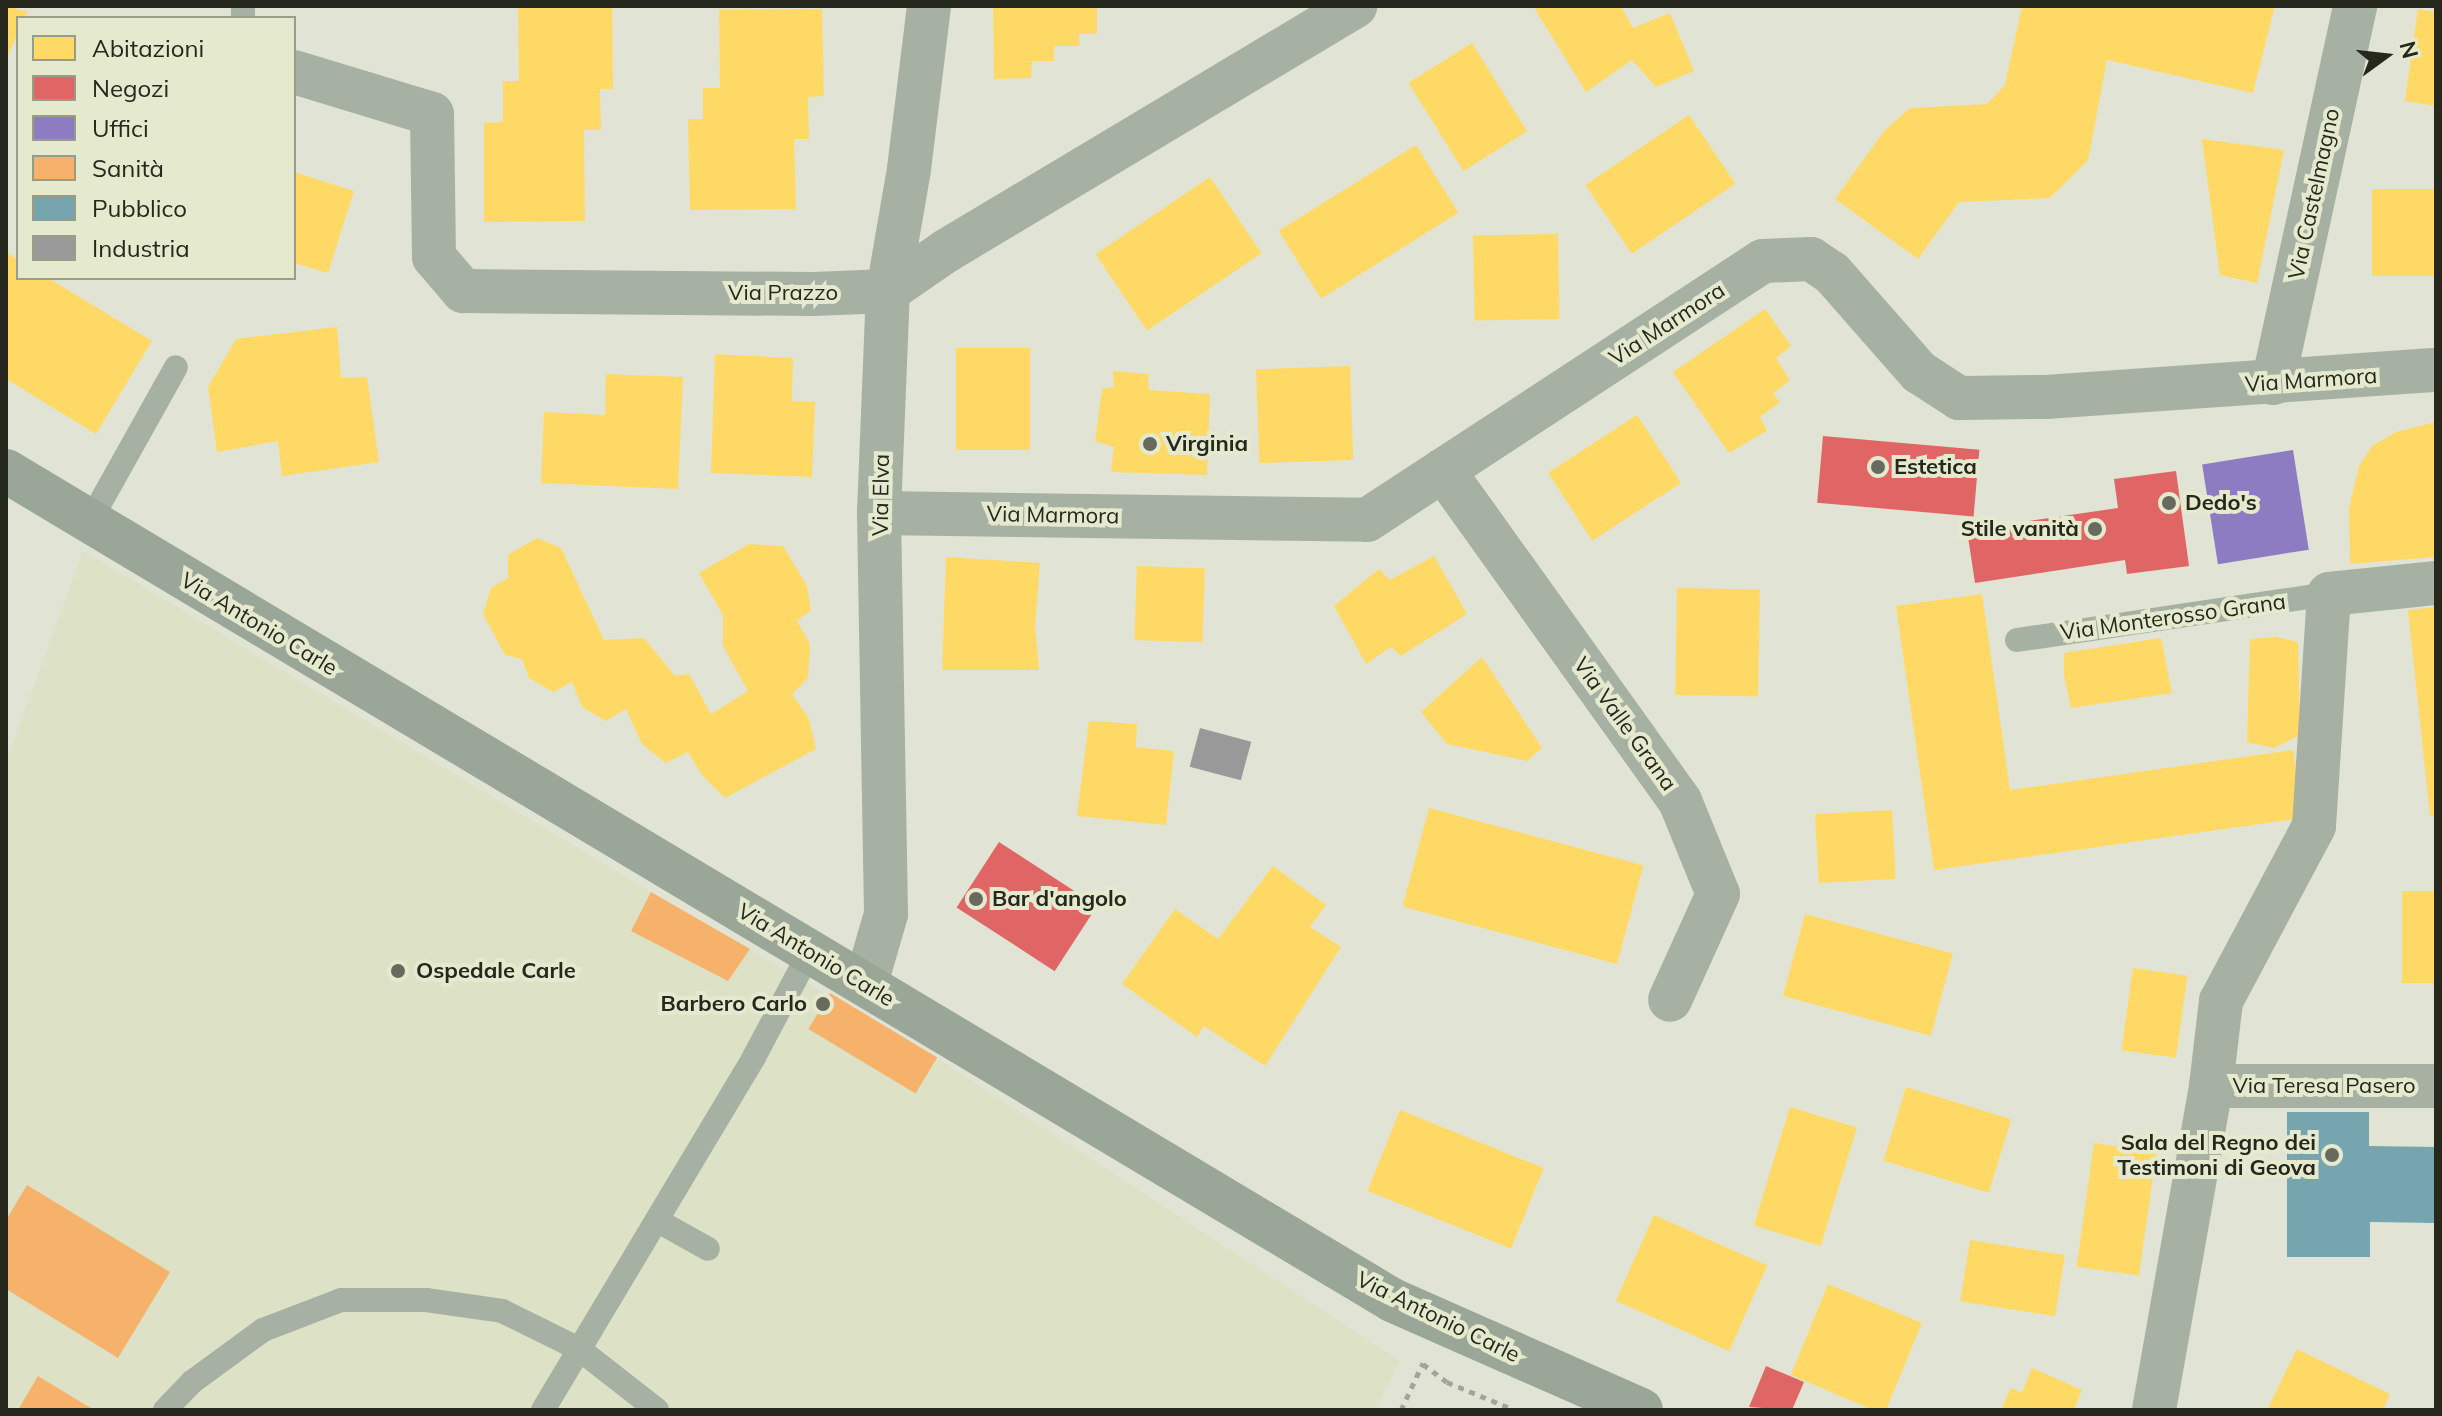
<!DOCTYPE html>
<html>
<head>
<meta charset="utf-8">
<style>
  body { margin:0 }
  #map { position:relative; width:2442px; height:1416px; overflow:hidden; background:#e1e4d4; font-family:Mulish,sans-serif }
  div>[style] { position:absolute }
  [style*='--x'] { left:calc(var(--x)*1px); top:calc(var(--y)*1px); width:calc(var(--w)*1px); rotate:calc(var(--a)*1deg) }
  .built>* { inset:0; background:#dde2c7 }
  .homes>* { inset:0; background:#ffd966; transform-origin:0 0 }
  .shops>* { inset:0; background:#e06666; transform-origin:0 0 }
  .offices>* { inset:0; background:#8e7cc3; transform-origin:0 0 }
  .health>* { inset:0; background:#f6b26b; transform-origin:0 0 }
  .public>* { inset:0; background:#76a5af }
  .industry>* { inset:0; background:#999; transform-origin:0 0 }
  .path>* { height:5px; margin-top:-2.5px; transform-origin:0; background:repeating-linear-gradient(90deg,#9fa79c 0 6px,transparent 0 12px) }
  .lane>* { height:24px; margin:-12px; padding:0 12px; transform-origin:12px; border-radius:12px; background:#a6b1a4 }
  .street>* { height:44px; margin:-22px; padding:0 22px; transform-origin:22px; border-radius:22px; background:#a6b1a4 }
  .secondary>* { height:44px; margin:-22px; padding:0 22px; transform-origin:22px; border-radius:22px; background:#99a698 }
  .dots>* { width:22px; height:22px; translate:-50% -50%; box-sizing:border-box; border:4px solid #e5eace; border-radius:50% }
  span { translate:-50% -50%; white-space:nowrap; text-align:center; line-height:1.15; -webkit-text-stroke:8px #e5eace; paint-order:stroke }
  .street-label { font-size:22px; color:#26281d }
  .poi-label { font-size:22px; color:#26281d; font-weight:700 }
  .left { translate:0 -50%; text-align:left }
  .right { translate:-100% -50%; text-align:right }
  .frame { position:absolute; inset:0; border:8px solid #26281d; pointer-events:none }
  .legend { position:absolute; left:16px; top:16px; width:280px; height:264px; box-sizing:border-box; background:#e5eace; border:2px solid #999c87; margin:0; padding:10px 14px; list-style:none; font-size:24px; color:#26281d }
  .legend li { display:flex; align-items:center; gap:16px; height:40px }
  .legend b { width:40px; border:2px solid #999c87 }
  .north { position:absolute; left:2346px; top:16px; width:80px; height:80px; -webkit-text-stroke:6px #e5eace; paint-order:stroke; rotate:75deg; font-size:22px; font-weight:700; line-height:32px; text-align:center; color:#26281d }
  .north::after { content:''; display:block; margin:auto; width:28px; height:36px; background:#26281d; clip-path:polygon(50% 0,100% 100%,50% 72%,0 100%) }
</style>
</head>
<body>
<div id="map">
  <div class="built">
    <div style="clip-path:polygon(83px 551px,651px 892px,937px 1058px,1400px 1361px,1375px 1410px,6px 1410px,6px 762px)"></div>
  </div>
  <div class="homes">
    <div style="clip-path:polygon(6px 6px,28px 12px,25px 18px,18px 18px,18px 33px,6px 59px)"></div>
    <div style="clip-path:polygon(518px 6px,612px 6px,613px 89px,600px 89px,601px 130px,584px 130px,585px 221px,484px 222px,484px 123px,503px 122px,503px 81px,519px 81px)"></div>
    <div style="clip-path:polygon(993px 6px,1097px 6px,1097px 34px,1079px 34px,1079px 46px,1054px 46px,1054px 61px,1032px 61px,1031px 78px,994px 79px)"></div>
    <div style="clip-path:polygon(1540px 6px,1621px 6px,1633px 28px,1670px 13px,1694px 71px,1656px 87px,1632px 60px,1586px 92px,1535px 9px)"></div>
    <div style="clip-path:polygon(2022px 6px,2275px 6px,2253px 93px,2107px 60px,2088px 160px,2050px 198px,1959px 202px,1918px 259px,1835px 199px,1884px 131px,1910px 108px,1987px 104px,2005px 85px)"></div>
    <div style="clip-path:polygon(822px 9px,824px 96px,808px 97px,809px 139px,794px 139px,796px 209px,690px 210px,688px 119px,703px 119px,703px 88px,720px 88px,719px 10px)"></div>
    <div style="clip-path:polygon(2418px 9px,2436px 12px,2436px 106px,2405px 101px)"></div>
    <div style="left:1472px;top:43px;width:104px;height:75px;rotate:58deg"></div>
    <div style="left:1689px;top:115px;width:83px;height:125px;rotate:56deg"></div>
    <div style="clip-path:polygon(2202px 139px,2284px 150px,2257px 283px,2220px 275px)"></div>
    <div style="left:1416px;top:145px;width:80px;height:162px;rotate:58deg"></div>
    <div style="clip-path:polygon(294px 172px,354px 191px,328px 273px,294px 263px)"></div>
    <div style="left:1210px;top:177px;width:92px;height:138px;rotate:56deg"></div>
    <div style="left:2436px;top:189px;width:87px;height:64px;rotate:90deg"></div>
    <div style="left:1558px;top:234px;width:85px;height:85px;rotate:89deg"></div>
    <div style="clip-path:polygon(6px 252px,18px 260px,18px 278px,48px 278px,152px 341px,96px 434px,6px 379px)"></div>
    <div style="clip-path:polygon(1765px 309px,1791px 346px,1776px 358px,1790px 380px,1773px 394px,1780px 402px,1760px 417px,1767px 431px,1729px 453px,1673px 372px)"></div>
    <div style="clip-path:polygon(337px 327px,341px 378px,367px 377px,379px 462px,282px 476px,278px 441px,217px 452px,208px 387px,236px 339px)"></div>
    <div style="left:956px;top:348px;width:74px;height:102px"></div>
    <div style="clip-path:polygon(715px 354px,793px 358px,792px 401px,815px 402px,812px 477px,711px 473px)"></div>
    <div style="left:1350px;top:366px;width:94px;height:94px;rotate:88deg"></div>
    <div style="clip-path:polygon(1113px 371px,1148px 374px,1149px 390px,1210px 394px,1207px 475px,1111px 472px,1114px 447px,1095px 441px,1102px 389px,1114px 387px)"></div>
    <div style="clip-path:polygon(606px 374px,683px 377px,678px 489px,541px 483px,544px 412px,605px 415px)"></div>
    <div style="left:1637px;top:415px;width:81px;height:106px;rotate:57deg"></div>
    <div style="clip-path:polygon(2436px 422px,2436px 557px,2350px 564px,2349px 508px,2359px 466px,2372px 446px,2396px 432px)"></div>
    <div style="clip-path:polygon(537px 538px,561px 548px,604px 640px,644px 638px,675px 676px,689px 674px,711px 714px,748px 691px,723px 646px,723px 615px,699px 573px,749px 544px,783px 546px,807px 586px,811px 610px,797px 621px,810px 644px,808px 678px,792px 694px,809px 719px,816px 749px,725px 798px,702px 775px,688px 752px,666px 763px,642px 744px,626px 709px,606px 721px,582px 707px,572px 682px,553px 692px,529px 678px,522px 659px,505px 655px,483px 614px,491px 588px,508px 578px,508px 555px)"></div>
    <div style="clip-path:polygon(1434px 556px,1467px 614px,1401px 656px,1391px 647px,1366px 664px,1334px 606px,1379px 569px,1390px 580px)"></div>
    <div style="clip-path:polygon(946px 557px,1040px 563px,1035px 626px,1039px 670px,942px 670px)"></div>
    <div style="left:1137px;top:566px;width:68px;height:74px;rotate:2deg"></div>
    <div style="left:1677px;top:588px;width:83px;height:107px;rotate:1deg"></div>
    <div style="clip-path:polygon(1982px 594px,2010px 790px,2293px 750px,2303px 818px,1934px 870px,1896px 606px)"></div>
    <div style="clip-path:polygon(2436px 607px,2436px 815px,2430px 816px,2408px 610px)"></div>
    <div style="clip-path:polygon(2277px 637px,2298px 642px,2300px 735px,2274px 748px,2247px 742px,2250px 639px)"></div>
    <div style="clip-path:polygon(2161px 638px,2172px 693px,2071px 708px,2064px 676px,2064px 653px)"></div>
    <div style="clip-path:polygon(1482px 657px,1542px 748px,1527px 761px,1447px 744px,1421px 712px)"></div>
    <div style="clip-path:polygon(1089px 721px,1137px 724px,1136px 747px,1174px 751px,1166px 825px,1077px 816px)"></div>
    <div style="left:1429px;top:808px;width:222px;height:102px;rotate:15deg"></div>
    <div style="left:1892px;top:810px;width:69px;height:77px;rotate:87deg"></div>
    <div style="clip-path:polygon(1273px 866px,1326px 905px,1310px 927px,1341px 947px,1265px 1066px,1204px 1026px,1197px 1037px,1122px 984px,1175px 909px,1218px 939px)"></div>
    <div style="left:2436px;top:891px;width:92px;height:34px;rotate:90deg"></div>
    <div style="left:1805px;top:914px;width:153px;height:85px;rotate:15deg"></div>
    <div style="left:2133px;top:968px;width:55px;height:83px;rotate:8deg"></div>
    <div style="left:1906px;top:1087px;width:110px;height:77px;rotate:17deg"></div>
    <div style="left:1790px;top:1107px;width:70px;height:124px;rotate:17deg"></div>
    <div style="left:1400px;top:1110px;width:155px;height:87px;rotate:22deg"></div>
    <div style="left:2094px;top:1143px;width:63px;height:125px;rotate:8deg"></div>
    <div style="left:1654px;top:1215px;width:124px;height:94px;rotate:24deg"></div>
    <div style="left:1970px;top:1240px;width:96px;height:62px;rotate:9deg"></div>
    <div style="clip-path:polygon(1828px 1284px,1922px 1323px,1886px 1410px,1873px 1410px,1791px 1375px)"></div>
    <div style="clip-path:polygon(2297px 1349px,2390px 1394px,2383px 1410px,2267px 1410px)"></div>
    <div style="clip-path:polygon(2032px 1368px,2082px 1390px,2074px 1410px,2001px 1410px,2011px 1388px,2022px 1393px)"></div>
  </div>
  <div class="shops">
    <div style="left:1823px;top:436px;width:157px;height:67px;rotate:5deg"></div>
    <div style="clip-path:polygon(2176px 471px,2189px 566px,2127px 574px,2125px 560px,1975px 583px,1967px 530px,2118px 508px,2114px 479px)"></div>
    <div style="left:999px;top:842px;width:117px;height:78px;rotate:33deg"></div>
    <div style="clip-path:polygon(1766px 1366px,1804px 1382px,1792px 1410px,1749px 1407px)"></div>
  </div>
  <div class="offices">
    <div style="left:2293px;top:450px;width:101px;height:92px;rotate:81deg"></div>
  </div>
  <div class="health">
    <div style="clip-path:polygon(651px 892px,750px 949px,728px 981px,631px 931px)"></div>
    <div style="left:830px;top:993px;width:125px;height:42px;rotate:31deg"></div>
    <div style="clip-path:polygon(27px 1185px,170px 1272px,118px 1358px,6px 1289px,6px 1220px)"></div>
    <div style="clip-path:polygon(38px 1376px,84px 1404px,95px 1410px,18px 1410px)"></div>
  </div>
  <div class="public">
    <div style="clip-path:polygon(2287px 1112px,2369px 1112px,2369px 1146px,2436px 1147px,2436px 1223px,2370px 1222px,2370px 1257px,2287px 1257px)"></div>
  </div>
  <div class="industry">
    <div style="left:1200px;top:728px;width:53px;height:40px;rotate:15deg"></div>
  </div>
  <div class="path">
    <div style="--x:1423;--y:1364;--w:30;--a:37"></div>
    <div style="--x:1447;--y:1382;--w:74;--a:22.4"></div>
    <div style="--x:1401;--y:1410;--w:52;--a:-64.9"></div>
  </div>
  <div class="lane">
    <div style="--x:243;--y:6;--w:12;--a:90"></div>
    <div style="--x:90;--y:521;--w:176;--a:-60.8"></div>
    <div style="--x:2017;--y:640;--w:315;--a:-8.4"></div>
    <div style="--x:658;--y:1221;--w:57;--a:29.2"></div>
    <div style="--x:165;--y:1410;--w:39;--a:-46"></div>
    <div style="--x:192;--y:1382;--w:88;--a:-36.2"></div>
    <div style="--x:263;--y:1330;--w:84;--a:-21"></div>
    <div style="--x:341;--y:1300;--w:85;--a:0"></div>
    <div style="--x:426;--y:1300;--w:77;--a:8.2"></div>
    <div style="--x:502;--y:1311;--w:86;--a:26.3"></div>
    <div style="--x:579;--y:1349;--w:99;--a:38"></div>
    <div style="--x:543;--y:1410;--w:411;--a:-59.1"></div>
    <div style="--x:754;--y:1057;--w:121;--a:-62"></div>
  </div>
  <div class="street">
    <div style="--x:294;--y:72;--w:144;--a:16.9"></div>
    <div style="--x:432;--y:114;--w:143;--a:89.2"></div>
    <div style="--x:434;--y:257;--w:45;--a:49.5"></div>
    <div style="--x:463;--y:291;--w:350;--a:0.5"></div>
    <div style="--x:813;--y:294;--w:75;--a:-2.3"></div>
    <div style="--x:888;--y:291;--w:70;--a:-34.6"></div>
    <div style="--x:946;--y:251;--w:477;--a:-30.9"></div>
    <div style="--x:2273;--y:383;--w:386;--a:-77.7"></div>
    <div style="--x:1443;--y:470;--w:407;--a:54.4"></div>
    <div style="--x:1680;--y:801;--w:100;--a:67.8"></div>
    <div style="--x:1718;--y:894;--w:116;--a:114.4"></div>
    <div style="--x:879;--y:513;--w:488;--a:0.8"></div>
    <div style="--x:1367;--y:520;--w:473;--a:-33.2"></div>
    <div style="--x:1763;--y:261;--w:48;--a:-2.4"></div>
    <div style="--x:1811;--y:259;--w:25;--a:34"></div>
    <div style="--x:1832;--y:273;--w:132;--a:48.7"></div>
    <div style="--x:1919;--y:372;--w:48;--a:33"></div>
    <div style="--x:1959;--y:398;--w:87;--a:-0.7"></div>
    <div style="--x:2046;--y:397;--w:391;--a:-4"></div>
    <div style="--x:866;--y:983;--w:72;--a:-73.8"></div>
    <div style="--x:886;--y:914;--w:401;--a:-91"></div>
    <div style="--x:879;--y:513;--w:222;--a:-87.7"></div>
    <div style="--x:888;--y:291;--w:124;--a:-80.2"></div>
    <div style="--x:909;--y:169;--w:164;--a:-83"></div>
    <div style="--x:2211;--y:1086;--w:225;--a:0"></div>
    <div style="--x:2154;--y:1410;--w:329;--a:-80"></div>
    <div style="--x:2211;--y:1086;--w:86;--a:-83.3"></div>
    <div style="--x:2221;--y:1001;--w:198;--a:-62"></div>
    <div style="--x:2314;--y:826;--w:232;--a:-86.3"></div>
    <div style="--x:2329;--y:594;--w:108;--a:-5.9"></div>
  </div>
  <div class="secondary">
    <div style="--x:6;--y:471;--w:1615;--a:30.88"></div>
    <div style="--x:1392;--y:1300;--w:272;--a:23.8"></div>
  </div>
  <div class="dots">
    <div style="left:1150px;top:444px;background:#676a5d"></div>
    <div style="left:1878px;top:467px;background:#676a5d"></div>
    <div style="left:2169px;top:503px;background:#676a5d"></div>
    <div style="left:2095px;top:529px;background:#676a5d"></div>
    <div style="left:976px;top:899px;background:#676a5d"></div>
    <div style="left:398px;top:971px;background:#676a5d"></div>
    <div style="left:823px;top:1004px;background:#676a5d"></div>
    <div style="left:2332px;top:1155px;background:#676a5d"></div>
  </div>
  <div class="street-label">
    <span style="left:2314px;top:194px;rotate:-78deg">Via Castelmagno</span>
    <span style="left:783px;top:293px">Via Prazzo</span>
    <span style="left:1667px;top:324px;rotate:-33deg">Via Marmora</span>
    <span style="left:2311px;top:380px;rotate:-4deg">Via Marmora</span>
    <span style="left:881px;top:495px;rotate:-89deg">Via Elva</span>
    <span style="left:1053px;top:515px;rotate:1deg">Via Marmora</span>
    <span style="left:2173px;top:617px;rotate:-8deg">Via Monterosso Grana</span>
    <span style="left:259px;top:624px;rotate:31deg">Via Antonio Carle</span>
    <span style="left:1625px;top:724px;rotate:54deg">Via Valle Grana</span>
    <span style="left:816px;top:955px;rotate:31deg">Via Antonio Carle</span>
    <span style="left:2324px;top:1086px">Via Teresa Pasero</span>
    <span style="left:1438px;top:1317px;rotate:26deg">Via Antonio Carle</span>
  </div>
  <div class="poi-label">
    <span class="left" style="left:1166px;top:444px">Virginia</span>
    <span class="left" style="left:1894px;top:467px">Estetica</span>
    <span class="left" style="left:2185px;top:503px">Dedo's</span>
    <span class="right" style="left:2079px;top:529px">Stile vanità</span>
    <span class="left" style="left:992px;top:899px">Bar d'angolo</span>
    <span class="left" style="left:416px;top:971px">Ospedale Carle</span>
    <span class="right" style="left:807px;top:1004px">Barbero Carlo</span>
    <span class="right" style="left:2316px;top:1155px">Sala del Regno dei<br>Testimoni di Geova</span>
  </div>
  <div class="frame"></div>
  <ul class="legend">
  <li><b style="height:22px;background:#ffd966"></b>Abitazioni</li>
  <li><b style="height:22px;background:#e06666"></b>Negozi</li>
  <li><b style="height:22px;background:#8e7cc3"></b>Uffici</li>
  <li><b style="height:22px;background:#f6b26b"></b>Sanità</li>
  <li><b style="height:22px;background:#76a5af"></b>Pubblico</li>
  <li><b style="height:22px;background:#999"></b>Industria</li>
  </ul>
  <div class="north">N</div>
</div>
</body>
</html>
